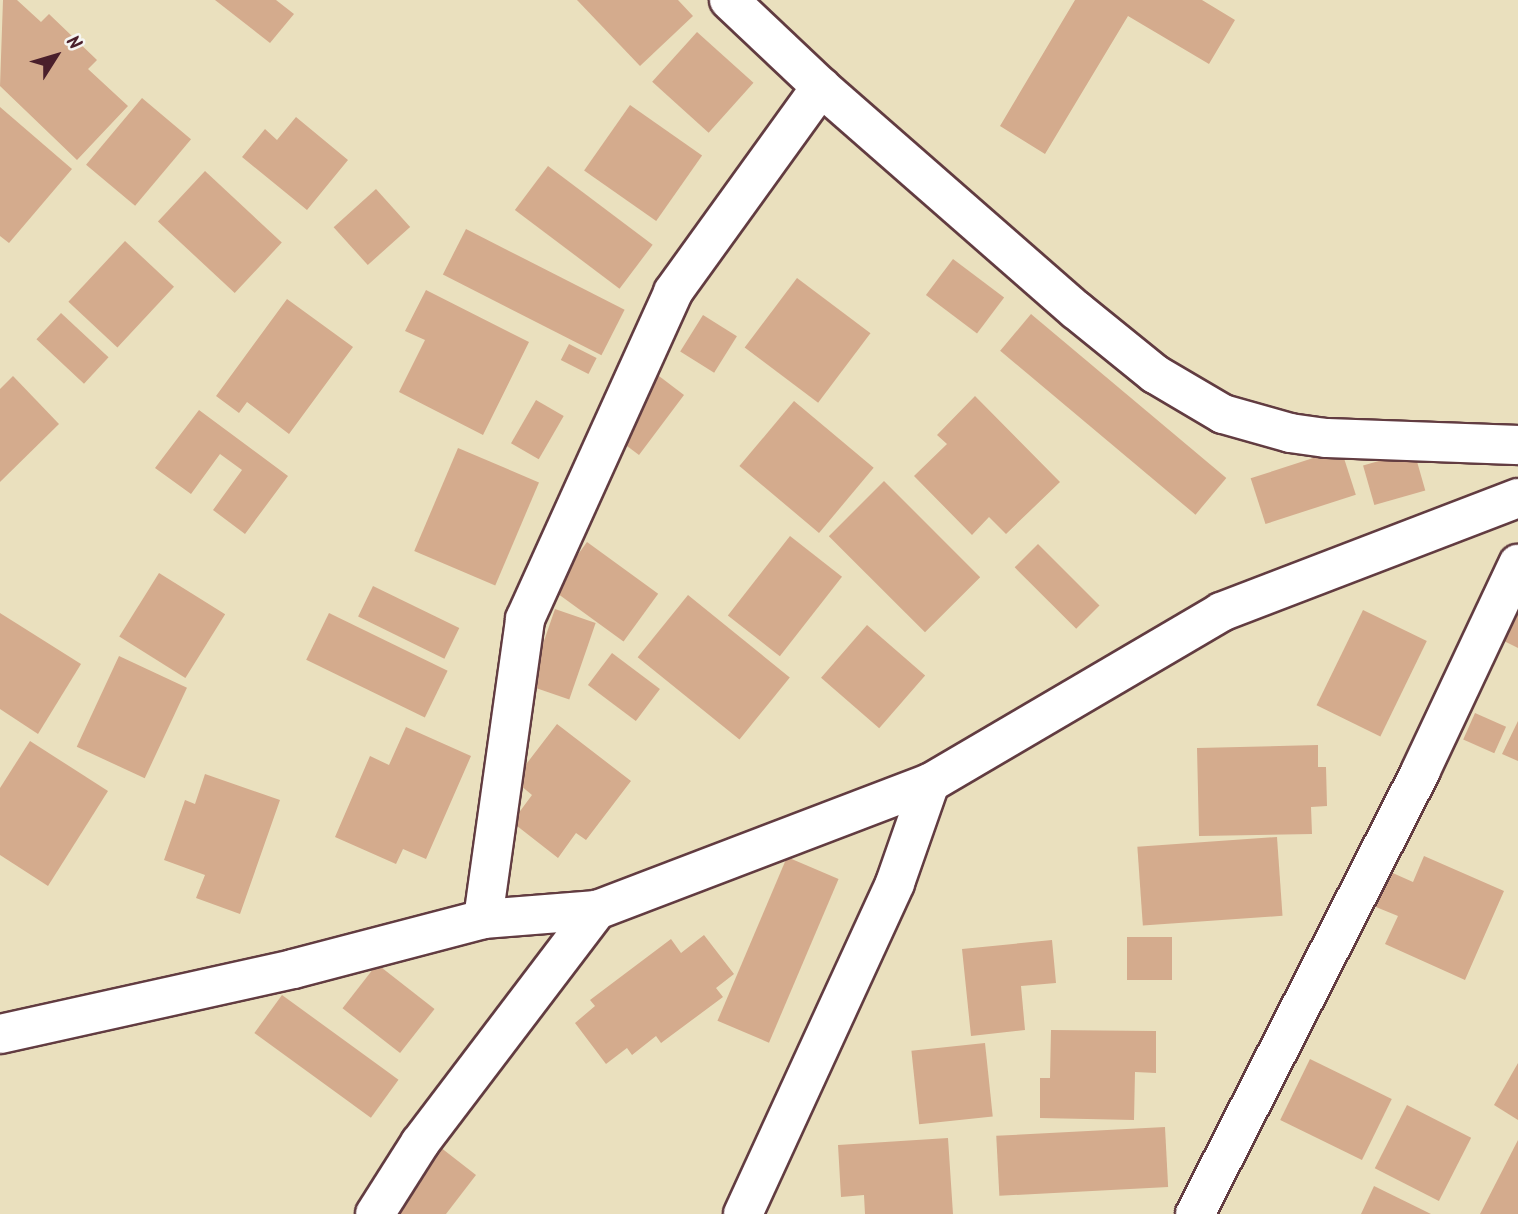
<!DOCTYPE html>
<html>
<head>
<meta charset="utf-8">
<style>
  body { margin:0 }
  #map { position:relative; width:1518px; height:1214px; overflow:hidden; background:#eae0be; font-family:Kalam,sans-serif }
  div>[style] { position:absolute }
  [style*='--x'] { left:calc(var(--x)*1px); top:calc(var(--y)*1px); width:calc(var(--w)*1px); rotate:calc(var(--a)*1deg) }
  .building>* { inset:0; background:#d4ab8d; transform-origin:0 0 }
  .roads { filter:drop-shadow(2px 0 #623c41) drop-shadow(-2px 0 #623c41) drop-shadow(0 2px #623c41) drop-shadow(0 -2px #623c41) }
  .minor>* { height:38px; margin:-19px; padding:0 19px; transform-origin:19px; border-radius:19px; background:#fff }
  span { translate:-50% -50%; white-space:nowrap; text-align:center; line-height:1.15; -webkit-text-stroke:5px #f6f6f2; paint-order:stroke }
  .north { position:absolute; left:21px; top:21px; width:70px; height:70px; -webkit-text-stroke:5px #f6f6f2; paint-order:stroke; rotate:53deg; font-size:19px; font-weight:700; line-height:28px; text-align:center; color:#4a1f2b }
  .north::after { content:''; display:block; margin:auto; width:24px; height:32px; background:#4a1f2b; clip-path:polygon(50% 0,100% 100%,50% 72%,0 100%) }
</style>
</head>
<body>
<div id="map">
  <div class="building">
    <div style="clip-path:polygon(3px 0,17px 0,41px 22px,49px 14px,97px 60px,88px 69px,128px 106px,77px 160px,0 86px)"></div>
    <div style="clip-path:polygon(215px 0,276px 0,294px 14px,270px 43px)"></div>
    <div style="clip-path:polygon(577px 0,678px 0,693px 16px,640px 66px)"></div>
    <div style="clip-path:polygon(1075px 0,1202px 0,1235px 20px,1209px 64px,1128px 16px,1045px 154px,1000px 126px)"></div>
    <div style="left:697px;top:32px;width:76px;height:67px;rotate:42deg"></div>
    <div style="left:142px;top:98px;width:64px;height:87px;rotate:40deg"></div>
    <div style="left:630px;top:105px;width:88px;height:80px;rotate:35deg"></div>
    <div style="clip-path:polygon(0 107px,72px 169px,9px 243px,0 236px)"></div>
    <div style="clip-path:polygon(296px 117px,348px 160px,307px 210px,242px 157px,265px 129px,277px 140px)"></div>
    <div style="left:548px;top:166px;width:131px;height:55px;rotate:37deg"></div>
    <div style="left:205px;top:171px;width:105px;height:69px;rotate:43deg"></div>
    <div style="left:376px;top:189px;width:51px;height:57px;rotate:48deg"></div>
    <div style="left:466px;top:229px;width:178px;height:51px;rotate:27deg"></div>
    <div style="left:125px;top:241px;width:67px;height:83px;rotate:43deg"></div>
    <div style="left:953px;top:259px;width:64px;height:45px;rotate:37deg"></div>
    <div style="left:797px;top:278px;width:92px;height:87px;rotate:37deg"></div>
    <div style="clip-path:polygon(426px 290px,529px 342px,483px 435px,399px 392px,425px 340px,405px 331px)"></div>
    <div style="clip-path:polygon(287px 299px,353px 347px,289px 434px,247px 402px,239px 413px,216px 396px)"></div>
    <div style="left:61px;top:313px;width:65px;height:36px;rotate:43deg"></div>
    <div style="left:1031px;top:314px;width:255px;height:48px;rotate:40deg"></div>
    <div style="left:703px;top:315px;width:40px;height:43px;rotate:32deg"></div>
    <div style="left:569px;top:344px;width:31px;height:18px;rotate:27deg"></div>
    <div style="clip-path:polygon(655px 373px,684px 395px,639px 455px,619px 440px)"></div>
    <div style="clip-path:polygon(13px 376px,59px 424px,0 482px,0 389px)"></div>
    <div style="clip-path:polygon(975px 396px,1060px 482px,1006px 534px,989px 517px,972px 535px,914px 476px,947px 444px,937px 435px)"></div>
    <div style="left:536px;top:400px;width:32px;height:50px;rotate:30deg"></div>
    <div style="left:794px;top:401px;width:104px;height:85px;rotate:40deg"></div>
    <div style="clip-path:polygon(199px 410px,288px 476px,245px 534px,213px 510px,242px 470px,220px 454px,191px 494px,155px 468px)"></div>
    <div style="left:458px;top:448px;width:88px;height:112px;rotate:23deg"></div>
    <div style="left:1341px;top:449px;width:48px;height:95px;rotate:72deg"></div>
    <div style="left:1414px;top:451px;width:41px;height:53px;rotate:74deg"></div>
    <div style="left:884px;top:481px;width:136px;height:78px;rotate:45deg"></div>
    <div style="left:790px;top:536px;width:66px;height:101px;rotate:38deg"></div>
    <div style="left:587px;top:542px;width:88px;height:59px;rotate:36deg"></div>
    <div style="left:1038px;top:544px;width:87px;height:33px;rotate:45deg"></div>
    <div style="left:159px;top:573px;width:78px;height:75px;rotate:32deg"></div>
    <div style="left:373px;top:586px;width:96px;height:34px;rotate:26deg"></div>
    <div style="left:688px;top:595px;width:131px;height:80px;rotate:39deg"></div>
    <div style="clip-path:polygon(1518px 597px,1518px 648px,1498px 638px)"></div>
    <div style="left:555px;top:609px;width:43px;height:81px;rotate:19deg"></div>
    <div style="left:1363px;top:610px;width:71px;height:106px;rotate:26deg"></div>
    <div style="clip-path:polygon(0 613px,81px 664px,38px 734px,0 709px)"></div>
    <div style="left:329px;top:613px;width:132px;height:52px;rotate:26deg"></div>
    <div style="left:867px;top:625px;width:77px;height:70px;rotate:41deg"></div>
    <div style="left:612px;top:653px;width:60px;height:40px;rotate:37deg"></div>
    <div style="left:119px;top:656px;width:75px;height:100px;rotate:25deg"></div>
    <div style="left:1475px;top:713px;width:34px;height:29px;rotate:24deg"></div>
    <div style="clip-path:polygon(1518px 721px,1518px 761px,1502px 754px)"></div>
    <div style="clip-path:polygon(557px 724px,631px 781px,586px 840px,576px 833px,558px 858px,512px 822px,532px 795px,514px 780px)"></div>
    <div style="clip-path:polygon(406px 727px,471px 756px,426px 859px,403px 849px,396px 864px,335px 837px,370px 756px,389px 765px)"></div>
    <div style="clip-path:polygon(30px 741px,108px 791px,48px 886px,0 855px,0 788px)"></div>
    <div style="clip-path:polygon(1318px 745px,1318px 767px,1326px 767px,1327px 806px,1311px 807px,1312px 834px,1199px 836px,1197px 748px)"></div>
    <div style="clip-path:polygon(205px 774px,280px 800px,240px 914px,196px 898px,205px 875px,164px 860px,185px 800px,195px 804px)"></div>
    <div style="left:1277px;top:837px;width:79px;height:140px;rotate:86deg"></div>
    <div style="clip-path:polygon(1424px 856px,1504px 891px,1465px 980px,1385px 944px,1398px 916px,1371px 905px,1386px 870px,1413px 882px)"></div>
    <div style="left:787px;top:857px;width:56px;height:178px;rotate:23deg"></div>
    <div style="clip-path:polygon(704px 935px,734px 974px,716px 988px,723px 997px,661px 1043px,656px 1036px,632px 1055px,627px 1048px,606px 1064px,575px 1023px,595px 1006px,590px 1000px,671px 939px,681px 953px)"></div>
    <div style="left:1172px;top:937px;width:43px;height:45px;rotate:90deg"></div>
    <div style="clip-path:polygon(1052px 940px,1056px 983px,1021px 986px,1025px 1030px,971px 1036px,962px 949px)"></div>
    <div style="left:377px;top:964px;width:73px;height:56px;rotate:38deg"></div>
    <div style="left:282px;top:995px;width:144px;height:47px;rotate:36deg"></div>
    <div style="clip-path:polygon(1051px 1030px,1156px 1031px,1156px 1073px,1135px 1072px,1134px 1120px,1040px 1118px,1040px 1078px,1050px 1078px)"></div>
    <div style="left:985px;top:1043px;width:74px;height:74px;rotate:84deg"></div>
    <div style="left:1310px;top:1059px;width:91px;height:68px;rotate:26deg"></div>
    <div style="clip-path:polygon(1518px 1063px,1518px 1120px,1494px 1105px)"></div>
    <div style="left:1407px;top:1105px;width:72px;height:71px;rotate:27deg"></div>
    <div style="left:1165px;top:1127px;width:60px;height:169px;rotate:87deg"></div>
    <div style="clip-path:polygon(948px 1138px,953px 1214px,865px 1214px,864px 1195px,841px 1197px,838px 1145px)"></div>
    <div style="clip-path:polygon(1518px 1140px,1518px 1214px,1480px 1214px)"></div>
    <div style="clip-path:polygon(440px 1147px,476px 1175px,446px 1214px,389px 1214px)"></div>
    <div style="clip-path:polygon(1374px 1186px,1431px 1214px,1361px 1214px)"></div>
  </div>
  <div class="roads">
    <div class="minor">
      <div style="--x:729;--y:0;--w:127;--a:43.4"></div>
      <div style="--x:821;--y:87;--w:339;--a:41.2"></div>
      <div style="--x:1076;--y:310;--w:102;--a:39"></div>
      <div style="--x:1155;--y:374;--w:79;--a:30.5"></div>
      <div style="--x:1223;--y:414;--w:70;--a:15.8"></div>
      <div style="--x:1290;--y:433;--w:36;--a:8"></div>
      <div style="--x:1326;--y:438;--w:192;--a:2.1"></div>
      <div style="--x:483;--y:919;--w:303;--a:-82"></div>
      <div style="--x:525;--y:619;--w:359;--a:-65.6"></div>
      <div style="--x:673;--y:292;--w:253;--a:-54.2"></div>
      <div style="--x:0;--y:1034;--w:300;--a:-12.5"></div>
      <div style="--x:293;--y:969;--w:196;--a:-14.7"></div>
      <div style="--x:483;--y:919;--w:114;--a:-4.5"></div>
      <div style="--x:597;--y:910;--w:356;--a:-20.9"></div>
      <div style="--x:930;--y:783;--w:338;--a:-30.4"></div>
      <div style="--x:1221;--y:612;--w:318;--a:-21"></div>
      <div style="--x:375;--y:1214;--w:84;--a:-57.6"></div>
      <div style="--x:420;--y:1143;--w:293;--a:-52.8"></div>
      <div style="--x:743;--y:1214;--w:364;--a:-65.3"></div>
      <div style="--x:895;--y:883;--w:106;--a:-70.7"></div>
      <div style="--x:1195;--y:1214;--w:498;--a:-63"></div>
      <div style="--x:1421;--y:770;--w:228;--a:-64.8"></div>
    </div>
  </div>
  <div class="north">N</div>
</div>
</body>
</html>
